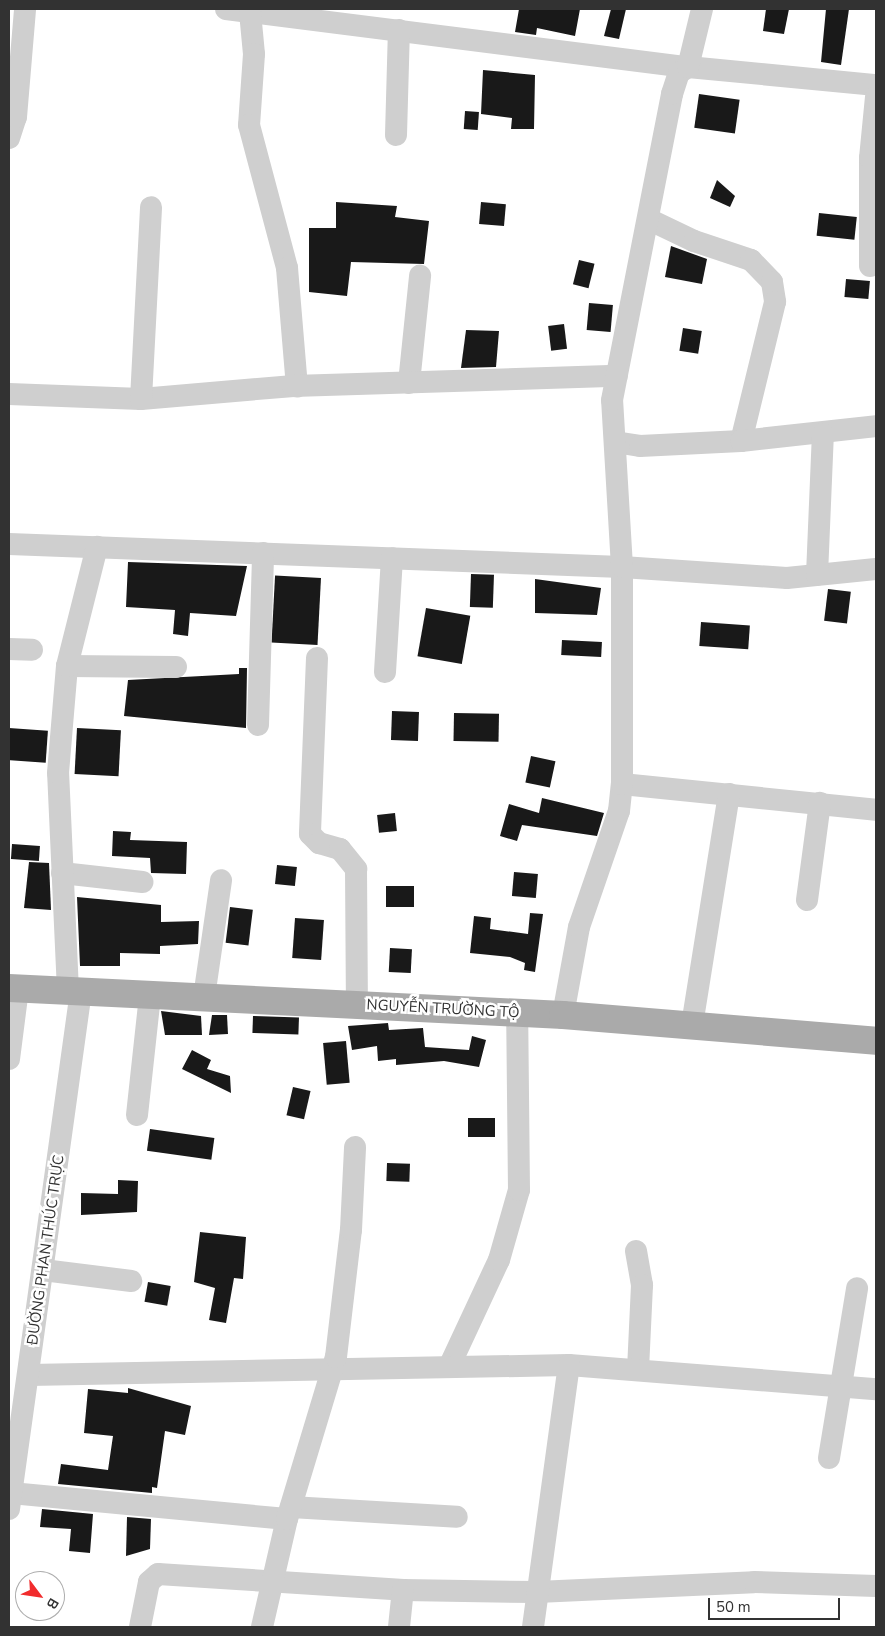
<!DOCTYPE html>
<html>
<head>
<meta charset="utf-8">
<style>
  body { margin:0 }
  #map { position:relative; width:885px; height:1636px; overflow:hidden; background:#fff; font-family:"Nunito Sans",sans-serif }
  div>[style] { position:absolute }
  [style*='--x'] { left:calc(var(--x)*1px); top:calc(var(--y)*1px); width:calc(var(--w)*1px); rotate:calc(var(--a)*1deg) }
  .building>* { inset:0; background:#191919; transform-origin:0 0 }
  .minor>* { height:22px; margin:-11px; padding:0 11px; transform-origin:11px; border-radius:11px; background:#cfcfcf }
  .major>* { height:28px; margin:-14px; padding:0 14px; transform-origin:14px; border-radius:14px; background:#aaa }
  span { translate:-50% -50%; white-space:nowrap; text-align:center; line-height:1.15; -webkit-text-stroke:5px #fff; paint-order:stroke }
  .street-label { font-size:15px; color:#323232 }
  .frame { position:absolute; inset:0; border:10px solid #323232; pointer-events:none }
  .north { position:absolute; left:15px; top:1571px; width:50px; height:50px; box-sizing:border-box; background:#fff; border:1px solid #adadad; border-radius:50%; rotate:121deg; font-size:14px; font-weight:700; line-height:20px; text-align:center; color:#323232 }
  .north::after { content:''; display:block; margin:auto; width:18px; height:22px; background:#f12c2d; clip-path:polygon(50% 0,100% 100%,50% 72%,0 100%) }
  .scale { position:absolute; left:708px; top:1598px; width:132px; height:22px; box-sizing:border-box; border:2px solid #323232; border-top:0; padding-left:6px; font-size:15px; line-height:18px; white-space:nowrap; color:#323232; -webkit-text-stroke:4px #fff; paint-order:stroke }
</style>
</head>
<body>
<div id="map">
  <div class="building">
    <div style="clip-path:polygon(519px 9px,580px 9px,575px 36px,537px 28px,536px 35px,515px 32px)"></div>
    <div style="clip-path:polygon(611px 9px,626px 9px,619px 39px,604px 36px)"></div>
    <div style="clip-path:polygon(766px 9px,789px 9px,784px 34px,763px 31px)"></div>
    <div style="clip-path:polygon(826px 9px,849px 9px,841px 65px,821px 62px)"></div>
    <div style="clip-path:polygon(483px 70px,535px 75px,534px 129px,511px 129px,512px 118px,481px 114px)"></div>
    <div style="left:699px;top:94px;width:41px;height:34px;rotate:8deg"></div>
    <div style="left:465px;top:111px;width:14px;height:18px;rotate:4deg"></div>
    <div style="clip-path:polygon(717px 180px,735px 196px,730px 207px,710px 198px)"></div>
    <div style="clip-path:polygon(336px 202px,397px 206px,395px 217px,429px 221px,424px 264px,351px 262px,347px 296px,309px 292px,309px 228px,336px 228px)"></div>
    <div style="left:481px;top:202px;width:25px;height:22px;rotate:5deg"></div>
    <div style="left:819px;top:213px;width:38px;height:23px;rotate:6deg"></div>
    <div style="clip-path:polygon(671px 246px,707px 259px,702px 284px,665px 277px)"></div>
    <div style="left:579px;top:260px;width:16px;height:25px;rotate:14deg"></div>
    <div style="left:846px;top:279px;width:24px;height:18px;rotate:5deg"></div>
    <div style="left:589px;top:303px;width:24px;height:27px;rotate:5deg"></div>
    <div style="left:564px;top:324px;width:25px;height:16px;rotate:83deg"></div>
    <div style="left:683px;top:328px;width:19px;height:23px;rotate:9deg"></div>
    <div style="clip-path:polygon(466px 330px,499px 331px,496px 367px,461px 368px)"></div>
    <div style="clip-path:polygon(128px 562px,247px 566px,236px 616px,190px 613px,188px 636px,173px 634px,175px 610px,126px 607px)"></div>
    <div style="left:471px;top:574px;width:23px;height:33px;rotate:2deg"></div>
    <div style="left:321px;top:578px;width:67px;height:46px;rotate:93deg"></div>
    <div style="clip-path:polygon(535px 579px,601px 588px,597px 615px,535px 613px)"></div>
    <div style="left:828px;top:589px;width:23px;height:32px;rotate:7deg"></div>
    <div style="left:426px;top:608px;width:45px;height:49px;rotate:10deg"></div>
    <div style="left:701px;top:622px;width:49px;height:24px;rotate:4deg"></div>
    <div style="left:562px;top:640px;width:40px;height:15px;rotate:3deg"></div>
    <div style="clip-path:polygon(239px 668px,247px 668px,246px 728px,124px 716px,128px 680px,239px 674px)"></div>
    <div style="left:392px;top:711px;width:27px;height:29px;rotate:2deg"></div>
    <div style="left:454px;top:713px;width:45px;height:28px;rotate:1deg"></div>
    <div style="left:9px;top:728px;width:39px;height:32px;rotate:4deg"></div>
    <div style="left:77px;top:728px;width:44px;height:46px;rotate:3deg"></div>
    <div style="left:531px;top:756px;width:25px;height:27px;rotate:12deg"></div>
    <div style="clip-path:polygon(542px 798px,604px 813px,597px 836px,522px 825px,517px 841px,500px 836px,509px 804px,539px 813px)"></div>
    <div style="left:395px;top:813px;width:18px;height:18px;rotate:84deg"></div>
    <div style="clip-path:polygon(113px 831px,131px 832px,130px 840px,187px 842px,186px 874px,151px 873px,150px 858px,112px 856px)"></div>
    <div style="left:12px;top:844px;width:28px;height:15px;rotate:4deg"></div>
    <div style="clip-path:polygon(29px 862px,49px 863px,51px 910px,24px 908px)"></div>
    <div style="left:277px;top:865px;width:20px;height:19px;rotate:6deg"></div>
    <div style="left:514px;top:872px;width:24px;height:24px;rotate:5deg"></div>
    <div style="left:414px;top:886px;width:21px;height:28px;rotate:90deg"></div>
    <div style="clip-path:polygon(77px 897px,161px 905px,161px 922px,199px 921px,198px 944px,160px 946px,160px 954px,120px 953px,120px 966px,80px 966px)"></div>
    <div style="left:230px;top:907px;width:23px;height:36px;rotate:7deg"></div>
    <div style="clip-path:polygon(530px 913px,543px 914px,535px 972px,524px 970px,525px 963px,510px 957px,470px 953px,474px 916px,491px 918px,490px 929px,528px 934px)"></div>
    <div style="left:295px;top:918px;width:29px;height:40px;rotate:4deg"></div>
    <div style="left:390px;top:948px;width:22px;height:24px;rotate:3deg"></div>
    <div style="clip-path:polygon(161px 1011px,201px 1016px,202px 1035px,165px 1035px)"></div>
    <div style="clip-path:polygon(212px 1015px,227px 1015px,228px 1034px,209px 1035px)"></div>
    <div style="left:253px;top:1016px;width:46px;height:17px;rotate:2deg"></div>
    <div style="clip-path:polygon(388px 1023px,389px 1030px,423px 1028px,425px 1047px,469px 1050px,472px 1036px,486px 1040px,479px 1067px,444px 1061px,396px 1065px,396px 1059px,378px 1061px,377px 1046px,352px 1050px,348px 1026px)"></div>
    <div style="left:346px;top:1041px;width:42px;height:23px;rotate:85deg"></div>
    <div style="clip-path:polygon(192px 1050px,211px 1060px,207px 1069px,230px 1076px,231px 1093px,182px 1069px)"></div>
    <div style="left:293px;top:1087px;width:18px;height:29px;rotate:13deg"></div>
    <div style="left:468px;top:1118px;width:27px;height:19px"></div>
    <div style="left:150px;top:1129px;width:65px;height:22px;rotate:8deg"></div>
    <div style="left:387px;top:1163px;width:23px;height:18px;rotate:2deg"></div>
    <div style="clip-path:polygon(118px 1180px,138px 1181px,137px 1212px,81px 1215px,81px 1193px,118px 1194px)"></div>
    <div style="clip-path:polygon(200px 1232px,246px 1237px,243px 1279px,234px 1278px,226px 1323px,209px 1320px,215px 1288px,194px 1282px)"></div>
    <div style="left:148px;top:1282px;width:23px;height:20px;rotate:10deg"></div>
    <div style="clip-path:polygon(128px 1388px,191px 1406px,185px 1435px,165px 1431px,157px 1488px,152px 1487px,152px 1493px,58px 1484px,61px 1464px,108px 1470px,113px 1436px,84px 1433px,88px 1389px,128px 1393px)"></div>
    <div style="clip-path:polygon(42px 1509px,93px 1514px,90px 1553px,69px 1551px,71px 1529px,40px 1527px)"></div>
    <div style="clip-path:polygon(127px 1517px,151px 1519px,150px 1549px,126px 1556px)"></div>
  </div>
  <div class="minor">
    <div style="--x:226;--y:9;--w:466;--a:7.2"></div>
    <div style="--x:688;--y:67;--w:189;--a:5.5"></div>
    <div style="--x:250;--y:12;--w:42;--a:84.6"></div>
    <div style="--x:254;--y:54;--w:71;--a:94"></div>
    <div style="--x:249;--y:125;--w:148;--a:75.1"></div>
    <div style="--x:287;--y:268;--w:119;--a:85.2"></div>
    <div style="--x:396;--y:135;--w:105;--a:-88.4"></div>
    <div style="--x:9;--y:138;--w:22;--a:-72"></div>
    <div style="--x:16;--y:117;--w:108;--a:-85.2"></div>
    <div style="--x:648;--y:219;--w:51;--a:25.6"></div>
    <div style="--x:694;--y:241;--w:60;--a:18.4"></div>
    <div style="--x:751;--y:260;--w:30;--a:46"></div>
    <div style="--x:772;--y:282;--w:20;--a:81"></div>
    <div style="--x:775;--y:302;--w:143;--a:103.7"></div>
    <div style="--x:870;--y:266;--w:108;--a:-90"></div>
    <div style="--x:870;--y:158;--w:61;--a:-84.4"></div>
    <div style="--x:409;--y:383;--w:108;--a:-84.1"></div>
    <div style="--x:9;--y:394;--w:132;--a:2.2"></div>
    <div style="--x:141;--y:399;--w:153;--a:-4.9"></div>
    <div style="--x:293;--y:386;--w:324;--a:-1.8"></div>
    <div style="--x:141;--y:399;--w:192;--a:-87"></div>
    <div style="--x:615;--y:442;--w:25;--a:9"></div>
    <div style="--x:640;--y:446;--w:101;--a:-2.8"></div>
    <div style="--x:741;--y:441;--w:136;--a:-6.3"></div>
    <div style="--x:9;--y:544;--w:613;--a:2.15"></div>
    <div style="--x:622;--y:567;--w:165;--a:3.8"></div>
    <div style="--x:787;--y:578;--w:89;--a:-5.8"></div>
    <div style="--x:817;--y:575;--w:141;--a:-87.6"></div>
    <div style="--x:9;--y:649;--w:23;--a:2"></div>
    <div style="--x:317;--y:658;--w:176;--a:92.3"></div>
    <div style="--x:310;--y:834;--w:13;--a:45"></div>
    <div style="--x:319;--y:843;--w:22;--a:16"></div>
    <div style="--x:340;--y:849;--w:26;--a:51"></div>
    <div style="--x:356;--y:869;--w:136;--a:89.6"></div>
    <div style="--x:67;--y:666;--w:109;--a:0.5"></div>
    <div style="--x:385;--y:672;--w:114;--a:-86.5"></div>
    <div style="--x:258;--y:725;--w:172;--a:-88.3"></div>
    <div style="--x:622;--y:784;--w:255;--a:5.8"></div>
    <div style="--x:62;--y:873;--w:81;--a:6.4"></div>
    <div style="--x:807;--y:900;--w:98;--a:-82.4"></div>
    <div style="--x:68;--y:991;--w:218;--a:-92.6"></div>
    <div style="--x:58;--y:773;--w:107;--a:-85.2"></div>
    <div style="--x:67;--y:666;--w:123;--a:-75.9"></div>
    <div style="--x:204;--y:997;--w:118;--a:-81.7"></div>
    <div style="--x:563;--y:1015;--w:89;--a:-79.7"></div>
    <div style="--x:579;--y:927;--w:123;--a:-71"></div>
    <div style="--x:619;--y:811;--w:27;--a:-84"></div>
    <div style="--x:622;--y:784;--w:217;--a:-90"></div>
    <div style="--x:622;--y:567;--w:167;--a:-93.4"></div>
    <div style="--x:612;--y:400;--w:312;--a:-78.9"></div>
    <div style="--x:672;--y:94;--w:22;--a:-72"></div>
    <div style="--x:679;--y:73;--w:11;--a:-34"></div>
    <div style="--x:688;--y:67;--w:60;--a:-76.4"></div>
    <div style="--x:692;--y:1025;--w:234;--a:-80.9"></div>
    <div style="--x:9;--y:1059;--w:71;--a:-82.7"></div>
    <div style="--x:137;--y:1115;--w:121;--a:-83.8"></div>
    <div style="--x:636;--y:1251;--w:35;--a:80"></div>
    <div style="--x:642;--y:1285;--w:85;--a:92.7"></div>
    <div style="--x:43;--y:1270;--w:89;--a:7.1"></div>
    <div style="--x:449;--y:1367;--w:118;--a:-65"></div>
    <div style="--x:499;--y:1260;--w:73;--a:-74.1"></div>
    <div style="--x:519;--y:1190;--w:178;--a:-90.6"></div>
    <div style="--x:29;--y:1375;--w:540;--a:-1.06"></div>
    <div style="--x:569;--y:1365;--w:308;--a:4.5"></div>
    <div style="--x:829;--y:1458;--w:172;--a:-80.6"></div>
    <div style="--x:11;--y:1493;--w:277;--a:5.4"></div>
    <div style="--x:291;--y:1507;--w:166;--a:3.4"></div>
    <div style="--x:9;--y:1509;--w:523;--a:-82.09"></div>
    <div style="--x:140;--y:1627;--w:46;--a:-78.7"></div>
    <div style="--x:149;--y:1582;--w:12;--a:-42"></div>
    <div style="--x:158;--y:1574;--w:246;--a:3.7"></div>
    <div style="--x:403;--y:1590;--w:134;--a:0.9"></div>
    <div style="--x:537;--y:1592;--w:217;--a:-2.6"></div>
    <div style="--x:754;--y:1582;--w:122;--a:1.9"></div>
    <div style="--x:262;--y:1627;--w:111;--a:-77"></div>
    <div style="--x:287;--y:1519;--w:169;--a:-73.2"></div>
    <div style="--x:336;--y:1357;--w:128;--a:-83.3"></div>
    <div style="--x:351;--y:1230;--w:83;--a:-87.2"></div>
    <div style="--x:399;--y:1627;--w:37;--a:-84"></div>
    <div style="--x:533;--y:1627;--w:264;--a:-82.2"></div>
  </div>
  <div class="major">
    <div style="--x:9;--y:988;--w:555;--a:2.79"></div>
    <div style="--x:563;--y:1015;--w:314;--a:4.7"></div>
  </div>
  <div class="street-label">
    <span style="left:443px;top:1009px;rotate:3deg">NGUYỄN TRƯỜNG TỘ</span>
    <span style="left:46px;top:1250px;rotate:-82deg">ĐƯỜNG PHAN THÚC TRỰC</span>
  </div>
  <div class="frame"></div>
  <div class="north">B</div>
  <div class="scale">50 m</div>
</div>
</body>
</html>
